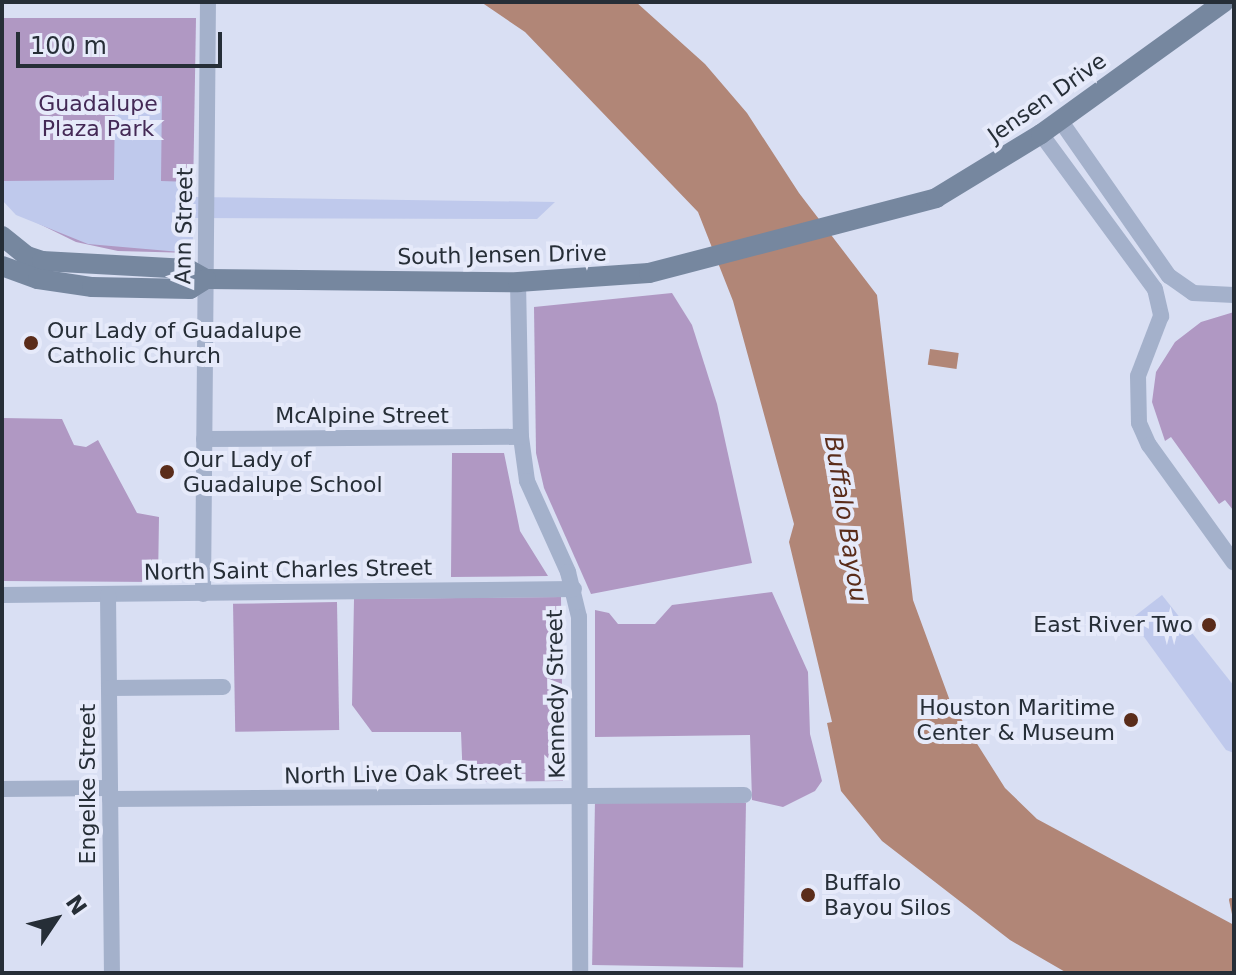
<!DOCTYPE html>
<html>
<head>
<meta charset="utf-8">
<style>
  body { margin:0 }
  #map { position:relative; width:1236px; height:975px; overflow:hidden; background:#d9dff3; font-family:"DejaVu Sans",sans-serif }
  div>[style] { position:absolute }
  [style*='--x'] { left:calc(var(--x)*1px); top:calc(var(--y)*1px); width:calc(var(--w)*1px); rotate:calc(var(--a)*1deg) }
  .green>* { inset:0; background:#b098c3; transform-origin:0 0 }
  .plaza>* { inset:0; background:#bfc9ec }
  .water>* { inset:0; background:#b18677; transform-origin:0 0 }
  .stream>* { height:4px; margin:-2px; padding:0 2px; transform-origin:2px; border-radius:2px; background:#b18677 }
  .minor>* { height:16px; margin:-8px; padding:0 8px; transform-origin:8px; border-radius:8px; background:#a4b1cb }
  .secondary>* { height:20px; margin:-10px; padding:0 10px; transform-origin:10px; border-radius:10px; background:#76879f }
  .dots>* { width:22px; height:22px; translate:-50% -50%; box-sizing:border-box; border:4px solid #e6eafa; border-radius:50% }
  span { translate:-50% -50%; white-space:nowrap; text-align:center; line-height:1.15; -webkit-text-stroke:8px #e6eafa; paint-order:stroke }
  .street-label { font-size:22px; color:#262e37 }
  .park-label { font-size:22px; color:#442956 }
  .poi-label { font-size:22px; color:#262e37 }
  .left { translate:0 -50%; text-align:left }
  .right { translate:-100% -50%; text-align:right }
  .water-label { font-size:24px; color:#5a2c1a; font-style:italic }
  .frame { position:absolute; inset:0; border:4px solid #262e37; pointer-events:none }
  .north { position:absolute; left:16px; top:879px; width:80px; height:80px; -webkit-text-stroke:6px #e6eafa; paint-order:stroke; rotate:55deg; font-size:22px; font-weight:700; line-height:32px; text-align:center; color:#262e37 }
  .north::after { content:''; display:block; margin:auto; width:28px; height:36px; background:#262e37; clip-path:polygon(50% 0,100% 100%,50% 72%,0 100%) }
  .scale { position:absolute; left:16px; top:32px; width:206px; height:36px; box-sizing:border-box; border:4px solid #262e37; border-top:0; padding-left:10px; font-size:24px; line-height:28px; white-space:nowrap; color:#262e37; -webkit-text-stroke:6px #e6eafa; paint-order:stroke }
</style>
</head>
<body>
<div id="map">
  <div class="green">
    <div style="clip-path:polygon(2px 18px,196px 18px,192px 253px,118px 251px,76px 242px,15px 212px,2px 191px)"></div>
    <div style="clip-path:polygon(672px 293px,692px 325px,717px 404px,752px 563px,591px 594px,544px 488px,536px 453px,534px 307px)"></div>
    <div style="clip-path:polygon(1234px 312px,1234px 509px,1233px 510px,1225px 500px,1219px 504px,1171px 437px,1165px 441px,1152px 402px,1156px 372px,1175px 342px,1201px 322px)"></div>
    <div style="clip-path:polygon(2px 418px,62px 419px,74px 445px,86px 447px,98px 440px,137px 513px,159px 517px,158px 582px,2px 581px)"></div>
    <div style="clip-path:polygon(452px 453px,504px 453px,520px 531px,548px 576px,451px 577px)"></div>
    <div style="clip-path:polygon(772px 592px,808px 672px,810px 734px,822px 781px,815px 791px,783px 807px,752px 800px,750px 735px,595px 737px,595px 610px,609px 613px,618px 624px,655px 624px,672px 605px)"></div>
    <div style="clip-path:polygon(561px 597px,563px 781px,463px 782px,461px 732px,372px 732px,352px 705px,354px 599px)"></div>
    <div style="left:337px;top:602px;width:128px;height:104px;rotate:89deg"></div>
    <div style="left:595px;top:800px;width:151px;height:165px;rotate:1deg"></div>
  </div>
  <div class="plaza">
    <div style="clip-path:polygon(115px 95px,162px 96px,161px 181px,193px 182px,194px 197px,555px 202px,537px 219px,194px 218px,192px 253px,88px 244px,16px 215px,2px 200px,2px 181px,114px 180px)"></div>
    <div style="clip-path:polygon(1162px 595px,1234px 686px,1234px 753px,1226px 750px,1131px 619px)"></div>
  </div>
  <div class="water">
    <div style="clip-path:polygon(481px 2px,636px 2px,705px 64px,747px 113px,799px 193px,877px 295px,913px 600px,950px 701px,1005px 788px,1037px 819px,1234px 925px,1234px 973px,1067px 973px,1010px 940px,882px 841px,841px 791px,827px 723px,832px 722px,789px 542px,794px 524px,733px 301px,698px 212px,525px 32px)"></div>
    <div style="left:930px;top:349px;width:29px;height:16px;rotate:8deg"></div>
  </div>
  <div class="stream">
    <div style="--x:1231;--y:900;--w:14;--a:78"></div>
  </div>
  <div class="minor">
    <div style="--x:1060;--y:120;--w:190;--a:55.1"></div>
    <div style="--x:1169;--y:276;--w:29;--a:35"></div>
    <div style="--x:1193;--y:293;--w:41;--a:2.8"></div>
    <div style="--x:1041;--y:134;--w:192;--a:53.7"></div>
    <div style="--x:1155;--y:289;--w:28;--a:77"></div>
    <div style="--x:1161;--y:316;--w:64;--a:111"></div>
    <div style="--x:1138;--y:376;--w:47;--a:88.8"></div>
    <div style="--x:1139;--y:423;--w:24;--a:66"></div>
    <div style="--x:1149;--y:445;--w:145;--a:54.2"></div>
    <div style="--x:518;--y:282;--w:155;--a:88.9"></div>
    <div style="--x:521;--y:437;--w:44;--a:82.2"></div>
    <div style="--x:527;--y:481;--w:100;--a:65.7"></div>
    <div style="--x:568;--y:572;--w:46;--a:76.3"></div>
    <div style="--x:579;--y:617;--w:356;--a:89.8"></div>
    <div style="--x:204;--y:439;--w:317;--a:-0.4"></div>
    <div style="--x:203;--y:594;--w:592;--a:-89.52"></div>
    <div style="--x:2;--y:595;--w:572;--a:-0.6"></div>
    <div style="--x:108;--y:595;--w:378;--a:89.4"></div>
    <div style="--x:109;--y:688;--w:114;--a:-0.5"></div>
    <div style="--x:2;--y:789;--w:108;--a:-0.5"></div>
    <div style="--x:110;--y:799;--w:634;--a:-0.36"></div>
  </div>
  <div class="secondary">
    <div style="--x:2;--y:236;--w:32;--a:39"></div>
    <div style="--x:27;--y:256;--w:16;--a:18"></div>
    <div style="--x:42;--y:261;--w:146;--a:3.1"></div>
    <div style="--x:188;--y:269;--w:21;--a:29"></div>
    <div style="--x:206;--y:279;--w:312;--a:0.6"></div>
    <div style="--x:518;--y:282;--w:131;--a:-3.9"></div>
    <div style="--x:649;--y:273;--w:297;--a:-14.6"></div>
    <div style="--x:936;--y:198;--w:123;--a:-31.4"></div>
    <div style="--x:1041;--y:134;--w:226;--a:-35.8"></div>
    <div style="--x:2;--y:266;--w:38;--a:20"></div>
    <div style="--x:38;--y:279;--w:55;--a:8.4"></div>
    <div style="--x:92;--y:287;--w:98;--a:1.2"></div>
    <div style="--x:190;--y:289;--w:19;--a:-32"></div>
  </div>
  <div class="dots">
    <div style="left:31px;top:343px;background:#5a2c1a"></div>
    <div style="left:167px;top:472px;background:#5a2c1a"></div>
    <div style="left:1209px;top:625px;background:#5a2c1a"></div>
    <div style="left:1131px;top:720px;background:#5a2c1a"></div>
    <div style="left:808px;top:895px;background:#5a2c1a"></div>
  </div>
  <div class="street-label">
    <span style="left:1047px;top:98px;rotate:-35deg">Jensen Drive</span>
    <span style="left:184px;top:226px;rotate:-89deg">Ann Street</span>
    <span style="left:502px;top:255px;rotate:-1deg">South Jensen Drive</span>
    <span style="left:362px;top:416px">McAlpine Street</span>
    <span style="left:288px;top:570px;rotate:-1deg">North Saint Charles Street</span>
    <span style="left:556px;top:694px;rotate:-91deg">Kennedy Street</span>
    <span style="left:403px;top:774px;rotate:-1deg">North Live Oak Street</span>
    <span style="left:88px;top:784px;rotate:-90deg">Engelke Street</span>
  </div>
  <div class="park-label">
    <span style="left:98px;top:116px">Guadalupe<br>Plaza Park</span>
  </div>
  <div class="poi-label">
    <span class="left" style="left:47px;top:343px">Our Lady of Guadalupe<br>Catholic Church</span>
    <span class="left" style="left:183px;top:472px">Our Lady of<br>Guadalupe School</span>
    <span class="right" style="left:1193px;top:625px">East River Two</span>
    <span class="right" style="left:1115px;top:720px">Houston Maritime<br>Center &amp; Museum</span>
    <span class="left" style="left:824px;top:895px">Buffalo<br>Bayou Silos</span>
  </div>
  <div class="water-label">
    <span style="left:845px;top:519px;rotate:81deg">Buffalo Bayou</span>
  </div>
  <div class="frame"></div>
  <div class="north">N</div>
  <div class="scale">100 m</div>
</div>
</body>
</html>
